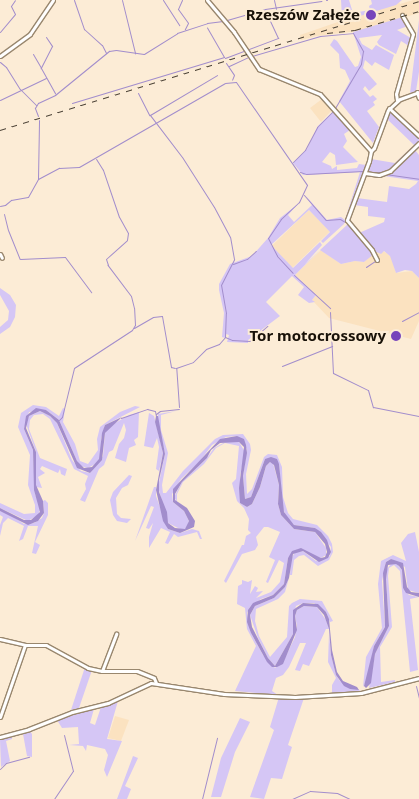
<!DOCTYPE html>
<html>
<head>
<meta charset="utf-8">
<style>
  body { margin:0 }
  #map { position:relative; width:419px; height:799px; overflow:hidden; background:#fcecd6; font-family:"Noto Sans",sans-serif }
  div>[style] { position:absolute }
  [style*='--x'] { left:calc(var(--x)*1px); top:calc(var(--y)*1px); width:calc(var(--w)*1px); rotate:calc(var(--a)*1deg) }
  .built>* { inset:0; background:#fbe2c0; transform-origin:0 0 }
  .green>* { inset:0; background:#d5c6f5 }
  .water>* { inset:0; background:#a28dcc }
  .stream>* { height:1px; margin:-0.5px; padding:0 0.5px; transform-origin:0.5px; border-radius:0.5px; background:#a28dcc }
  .roads { filter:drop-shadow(1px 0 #99876e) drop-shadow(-1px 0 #99876e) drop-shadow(0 1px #99876e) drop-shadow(0 -1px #99876e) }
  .minor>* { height:3px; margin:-1.5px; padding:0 1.5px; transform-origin:1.5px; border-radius:1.5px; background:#fff }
  .rail>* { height:1px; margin-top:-0.5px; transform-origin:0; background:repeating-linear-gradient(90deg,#494034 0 6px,transparent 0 12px) }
  .dots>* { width:14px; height:14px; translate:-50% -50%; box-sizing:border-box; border:2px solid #fcecd6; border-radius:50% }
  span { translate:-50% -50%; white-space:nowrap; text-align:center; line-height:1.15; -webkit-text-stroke:4px #fcecd6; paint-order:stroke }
  .poi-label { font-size:15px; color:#181108; font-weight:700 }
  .right { translate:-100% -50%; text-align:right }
</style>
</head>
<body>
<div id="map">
  <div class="built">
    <div style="clip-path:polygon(413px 0,419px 0,419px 13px,358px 31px,316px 36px,301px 40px,300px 35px,399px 1px,400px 4px)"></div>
    <div style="clip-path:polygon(322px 99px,332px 110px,321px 122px,310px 108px)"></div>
    <div style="left:309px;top:210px;width:30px;height:52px;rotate:46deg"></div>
    <div style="clip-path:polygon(321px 250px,341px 264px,355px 261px,364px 262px,375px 251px,383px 251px,391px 256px,396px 273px,412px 271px,419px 278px,419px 321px,411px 339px,329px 318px,312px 300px,316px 295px,295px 275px)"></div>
    <div style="clip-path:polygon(115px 716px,129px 720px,121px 741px,108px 738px)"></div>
  </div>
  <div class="green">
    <div style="clip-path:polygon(341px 0,349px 0,353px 13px,370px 10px,369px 6px,372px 4px,371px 0,402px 0,396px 5px,347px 20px,345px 17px,342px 18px)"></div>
    <div style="clip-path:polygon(403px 17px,408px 26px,397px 30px,411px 38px,409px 46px,401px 41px,396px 54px,379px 45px,377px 42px,382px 35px,359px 38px,362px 44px,372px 50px,376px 45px,394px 55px,389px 70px,375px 62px,372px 66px,365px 60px,363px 68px,377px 84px,369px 91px,365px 86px,363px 89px,370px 97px,373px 95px,377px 99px,373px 102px,375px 105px,367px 111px,379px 127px,373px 143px,339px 101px,350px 81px,345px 70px,340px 68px,339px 54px,330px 45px,334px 39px,337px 41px,355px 67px,358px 66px,361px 57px,353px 32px)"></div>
    <div style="clip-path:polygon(419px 20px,419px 72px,416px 91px,410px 93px)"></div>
    <div style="clip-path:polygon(390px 109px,419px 137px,419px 142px,410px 153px,387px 171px,380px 174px,367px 172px,371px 159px,395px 163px,414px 145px,386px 118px)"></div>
    <div style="clip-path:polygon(334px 111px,350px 130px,344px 134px,347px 141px,343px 147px,358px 162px,336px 165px,335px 155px,330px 152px,322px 162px,331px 166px,332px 169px,337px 166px,337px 170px,357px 168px,359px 164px,366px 165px,344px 224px,323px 243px,321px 241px,330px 232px,309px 210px,271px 245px,293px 268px,320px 242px,322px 245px,305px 264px,348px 224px,374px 254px,364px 262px,355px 261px,341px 264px,320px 250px,295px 275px,316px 295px,312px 300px,315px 302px,309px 303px,298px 295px,304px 287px,292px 276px,266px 302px,280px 316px,248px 340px,248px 343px,227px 342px,229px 335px,226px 334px,225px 338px,222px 337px,224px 313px,219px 290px,219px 284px,230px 264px,252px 256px,268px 238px,280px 218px,298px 204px,288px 215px,294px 222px,312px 205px,306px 196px,327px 220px,341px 217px,345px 220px,360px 172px,303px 175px,293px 163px,307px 149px,318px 126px)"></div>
    <div style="clip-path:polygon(415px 150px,419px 155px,419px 278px,412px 271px,405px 270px,396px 273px,390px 256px,384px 251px,381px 254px,374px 251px,359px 233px,384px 222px,385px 218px,368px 216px,368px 207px,354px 205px,357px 198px,387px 202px,389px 186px,409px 189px,416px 184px,418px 181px,383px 176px,396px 167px)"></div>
    <div style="clip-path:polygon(0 288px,10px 295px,16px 305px,15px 317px,10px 327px,0 334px,0 327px,8px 320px,9px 311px,0 295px)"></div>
    <div style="clip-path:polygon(33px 405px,46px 407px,59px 416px,63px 408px,65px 409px,63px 422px,75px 444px,80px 461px,88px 464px,98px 450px,97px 439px,100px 427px,120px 412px,135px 406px,140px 407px,105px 425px,101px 439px,101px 456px,97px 463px,88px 468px,80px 466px,77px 461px,59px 420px,46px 410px,29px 412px,24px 429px,33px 450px,35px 494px,41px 508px,38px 515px,28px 521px,0 508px,0 503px,24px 514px,35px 513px,35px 505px,28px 485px,30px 455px,18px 427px,21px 413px)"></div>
    <div style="clip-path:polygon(40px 411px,50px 416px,57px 423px,72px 460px,81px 471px,90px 473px,103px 456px,105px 433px,110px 426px,129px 415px,139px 412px,138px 437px,134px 440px,136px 445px,129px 448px,126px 462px,115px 458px,119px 444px,124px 438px,126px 430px,124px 423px,113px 450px,109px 452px,104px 465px,99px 469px,85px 502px,80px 500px,86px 489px,85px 484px,88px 476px,74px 469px,50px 419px,43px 414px,34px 415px,30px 420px,29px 429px,40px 458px,67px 469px,65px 476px,61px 474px,60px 469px,58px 473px,42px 466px,40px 469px,45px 473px,38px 477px,42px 488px,36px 487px,36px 452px,26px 424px,29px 416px)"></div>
    <div style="clip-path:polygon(176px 411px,161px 415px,161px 430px,168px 453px,162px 485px,163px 493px,166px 493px,183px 471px,215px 439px,223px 435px,243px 434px,250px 444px,251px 450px,246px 474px,247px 494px,252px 489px,264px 457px,268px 454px,277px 455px,282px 467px,283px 497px,288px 513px,293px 519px,317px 525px,328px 536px,332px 544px,333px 552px,329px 560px,318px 566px,304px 555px,299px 556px,294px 560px,292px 575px,290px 575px,291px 559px,295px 552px,303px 551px,316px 561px,330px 556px,331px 547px,315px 528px,294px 525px,288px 520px,282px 507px,279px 464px,265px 459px,251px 497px,245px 499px,243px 476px,247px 449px,237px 436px,226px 437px,212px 445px,200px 461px,181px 479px,172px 494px,173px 502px,184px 511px,189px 521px,187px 528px,182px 530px,168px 523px,158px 487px,165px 454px,158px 424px,158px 414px)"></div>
    <div style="clip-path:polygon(149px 413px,154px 416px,163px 453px,159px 471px,156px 469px,159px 447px,157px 438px,153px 448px,144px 446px)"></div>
    <div style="clip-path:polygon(227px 441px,239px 442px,245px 452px,240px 476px,240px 503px,247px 507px,252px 504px,260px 487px,266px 466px,270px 462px,273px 463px,279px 485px,278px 504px,281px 515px,294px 529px,315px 532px,326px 548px,326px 555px,321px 558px,298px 549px,288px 558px,284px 584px,273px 595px,261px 599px,250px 607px,247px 613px,251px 633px,263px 655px,275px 668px,284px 660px,295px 637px,297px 626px,295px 616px,297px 610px,304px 606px,317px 607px,326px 620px,329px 629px,326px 629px,309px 666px,303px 664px,300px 671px,295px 670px,306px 643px,300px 643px,289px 667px,283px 675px,276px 678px,272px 691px,278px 695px,235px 691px,256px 646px,247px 629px,245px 608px,237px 604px,238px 586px,242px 584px,242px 580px,248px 582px,252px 580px,250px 594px,255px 586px,258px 588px,256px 592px,263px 591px,256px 598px,271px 592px,280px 582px,284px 563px,279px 560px,268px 583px,266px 582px,275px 560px,269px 557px,280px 532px,268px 527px,264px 527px,256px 537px,258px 545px,255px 550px,242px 554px,226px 583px,224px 581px,242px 545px,244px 545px,246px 536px,251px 533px,248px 530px,249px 519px,244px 508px,237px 501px,232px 483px,236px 479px,239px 446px,225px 443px,216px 448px,204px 464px,183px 482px,177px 494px,177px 502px,174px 497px,182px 482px,207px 458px,214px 448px)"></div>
    <div style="clip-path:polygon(129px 475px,132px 476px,128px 485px,122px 488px,116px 498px,117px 514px,121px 518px,131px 519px,127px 523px,117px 521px,113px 515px,110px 500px,113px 492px)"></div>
    <div style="clip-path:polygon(154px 487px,156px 487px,156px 496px,168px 529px,180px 533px,192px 529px,199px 531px,202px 539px,200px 539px,197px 532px,178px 537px,174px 534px,168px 544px,165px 543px,170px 532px,161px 528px,149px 548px,149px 537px,153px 523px,149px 529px,146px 528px,154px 507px,151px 506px,135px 541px)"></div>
    <div style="clip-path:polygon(45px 500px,48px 503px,48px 515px,35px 542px,40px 545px,36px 554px,32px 553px,38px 526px,28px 526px,23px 539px,19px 541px,24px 526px,8px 518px,3px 523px,0 536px,0 525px,3px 517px,0 515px,0 511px,8px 513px,24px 524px,34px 523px,42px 518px,44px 513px,43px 501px)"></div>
    <div style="clip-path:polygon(415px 532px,419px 552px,419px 593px,408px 590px,405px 567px,391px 559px,386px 562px,382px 581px,385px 627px,374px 646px,368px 678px,363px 687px,366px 657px,382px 628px,378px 584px,381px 561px,393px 555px,406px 561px,401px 543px,408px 534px)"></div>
    <div style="clip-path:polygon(391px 564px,397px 564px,402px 570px,403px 588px,409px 595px,419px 597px,410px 599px,418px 670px,410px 672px,400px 571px,394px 565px,389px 568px,388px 576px,392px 627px,380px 647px,381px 682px,395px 680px,395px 682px,369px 688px,375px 654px,389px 626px,386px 579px,387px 569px)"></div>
    <div style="clip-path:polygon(289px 578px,285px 592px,278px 599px,256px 609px,255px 621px,259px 636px,270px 657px,287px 637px,289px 606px,292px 603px,300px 599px,322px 601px,333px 621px,330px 622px,326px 612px,314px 603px,303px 603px,296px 606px,293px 618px,293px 634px,275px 666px,268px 658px,258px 638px,250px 615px,255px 606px,274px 598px,285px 587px)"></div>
    <div style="clip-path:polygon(329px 634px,331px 655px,336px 675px,340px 681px,361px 691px,332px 693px,332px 685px,336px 678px,328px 662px)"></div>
    <div style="clip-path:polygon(85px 667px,92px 670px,79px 708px,71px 710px)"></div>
    <div style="clip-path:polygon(279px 697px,304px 698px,288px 745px,292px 747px,282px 779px,271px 778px,264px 799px,250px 797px,274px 730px,270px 727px)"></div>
    <div style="clip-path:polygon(118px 701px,107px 739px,122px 741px,107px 777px,104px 770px,108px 755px,105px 749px,87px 745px,86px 751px,83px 746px,69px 745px,79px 744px,78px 727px,62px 728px,57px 720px,94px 709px,90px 723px,95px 725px,101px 707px)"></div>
    <div style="clip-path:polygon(240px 718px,250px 722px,235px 752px,221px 797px,211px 797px,221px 758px)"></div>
    <div style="clip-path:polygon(29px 730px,32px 734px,32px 757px,27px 756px,23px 734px,12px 737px,12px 739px,6px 741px,10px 761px,1px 767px,0 740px)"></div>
    <div style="clip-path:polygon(133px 756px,138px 758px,125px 786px,131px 789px,127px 799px,117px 799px)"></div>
  </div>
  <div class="water">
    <div style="clip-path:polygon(36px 408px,46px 410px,59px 420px,77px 461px,84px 468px,92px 467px,99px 459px,102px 433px,105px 425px,122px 417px,105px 433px,102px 460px,90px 473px,77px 468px,57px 423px,50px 416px,40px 411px,29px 416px,26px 428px,36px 452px,36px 485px,43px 501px,44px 513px,38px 521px,28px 525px,0 511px,0 508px,24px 520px,31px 520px,40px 512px,34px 490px,33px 450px,24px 429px,26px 416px)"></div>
    <div style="clip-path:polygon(156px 416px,158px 416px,165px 454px,159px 480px,159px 492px,167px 512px,168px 523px,175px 528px,185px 529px,189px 521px,184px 511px,173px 502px,173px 489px,220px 439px,237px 436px,244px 439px,246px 445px,247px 453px,243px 476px,245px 499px,251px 497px,265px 459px,271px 457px,277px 459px,279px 464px,284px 512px,294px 525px,315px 528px,321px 532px,327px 540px,331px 552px,328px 558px,319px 562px,303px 551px,293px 554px,289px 578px,285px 587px,274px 598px,255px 606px,250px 615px,252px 627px,268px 658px,275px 666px,293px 634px,293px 610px,303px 603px,318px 604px,326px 612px,329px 619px,332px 650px,337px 672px,343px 681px,357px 687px,359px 690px,350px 689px,344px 686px,336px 675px,331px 655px,329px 629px,324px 615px,317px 607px,304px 606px,297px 610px,295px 616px,297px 630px,283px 664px,277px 667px,272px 667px,267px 662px,251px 633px,247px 622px,248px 610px,253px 603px,273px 595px,284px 584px,288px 558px,292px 551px,301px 548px,321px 558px,325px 557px,327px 552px,325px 544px,315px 532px,294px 529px,281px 515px,278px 504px,279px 485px,274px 465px,270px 462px,266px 466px,260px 487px,252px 504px,247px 507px,240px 503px,239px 488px,244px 447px,239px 442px,220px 443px,211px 450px,207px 458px,182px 482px,175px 494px,175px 500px,187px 508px,195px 521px,194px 527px,180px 533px,168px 529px,163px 521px,156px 490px,163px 453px,155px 422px)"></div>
    <div style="clip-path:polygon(391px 559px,403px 563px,407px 587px,411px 592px,419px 593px,419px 597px,406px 593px,403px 588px,402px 570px,399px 566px,396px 564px,388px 565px,386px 579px,389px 626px,375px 654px,371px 683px,366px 688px,364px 686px,374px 646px,385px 627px,383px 573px,386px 562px)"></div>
  </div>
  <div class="stream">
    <div style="--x:74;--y:0;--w:31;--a:71"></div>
    <div style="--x:84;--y:29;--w:24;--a:42"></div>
    <div style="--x:102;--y:45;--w:9;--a:63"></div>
    <div style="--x:122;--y:0;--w:55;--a:76.2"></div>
    <div style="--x:163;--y:0;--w:30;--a:57"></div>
    <div style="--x:182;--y:0;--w:10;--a:114"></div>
    <div style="--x:178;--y:9;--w:17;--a:54"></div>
    <div style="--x:188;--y:23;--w:7;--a:117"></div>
    <div style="--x:274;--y:0;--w:9;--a:77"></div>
    <div style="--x:326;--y:0;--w:1;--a:0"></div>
    <div style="--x:227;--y:20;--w:40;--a:-16"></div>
    <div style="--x:265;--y:9;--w:57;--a:-8.1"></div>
    <div style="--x:0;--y:32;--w:23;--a:-50"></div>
    <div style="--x:15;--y:14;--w:9;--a:-117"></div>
    <div style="--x:11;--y:6;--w:7;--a:-56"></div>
    <div style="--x:46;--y:37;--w:11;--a:56"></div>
    <div style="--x:52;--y:46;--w:25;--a:117"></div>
    <div style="--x:41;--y:68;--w:29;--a:61"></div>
    <div style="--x:33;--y:54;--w:16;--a:60"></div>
    <div style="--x:252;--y:56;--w:71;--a:-16.4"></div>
    <div style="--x:320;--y:36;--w:33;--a:-5"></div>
    <div style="--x:353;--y:33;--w:21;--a:61"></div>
    <div style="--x:363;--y:51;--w:13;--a:99"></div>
    <div style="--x:361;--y:64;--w:51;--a:120.6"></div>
    <div style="--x:225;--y:58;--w:57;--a:-20.7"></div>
    <div style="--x:278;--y:38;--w:29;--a:-115"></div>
    <div style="--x:0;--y:62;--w:8;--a:40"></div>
    <div style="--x:6;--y:67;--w:26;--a:58"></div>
    <div style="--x:20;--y:89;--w:23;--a:45"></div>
    <div style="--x:226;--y:63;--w:14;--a:56"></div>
    <div style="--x:234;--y:75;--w:5;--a:112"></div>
    <div style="--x:229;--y:66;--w:21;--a:-25"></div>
    <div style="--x:138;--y:93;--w:25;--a:63"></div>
    <div style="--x:0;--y:100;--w:51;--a:-25.6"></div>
    <div style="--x:72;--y:103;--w:159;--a:-16.8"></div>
    <div style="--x:224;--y:57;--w:34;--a:-120"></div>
    <div style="--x:38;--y:116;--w:9;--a:-111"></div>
    <div style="--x:35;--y:108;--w:6;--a:-59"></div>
    <div style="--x:38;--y:103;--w:19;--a:-25"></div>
    <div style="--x:55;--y:95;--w:70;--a:-39.2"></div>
    <div style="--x:109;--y:51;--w:7;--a:-8"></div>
    <div style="--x:116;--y:50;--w:28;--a:8"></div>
    <div style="--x:144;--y:54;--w:39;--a:-32"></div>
    <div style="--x:177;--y:33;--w:32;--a:-18"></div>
    <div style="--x:207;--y:23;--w:16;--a:-7"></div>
    <div style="--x:293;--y:162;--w:17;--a:-45"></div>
    <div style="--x:305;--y:150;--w:26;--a:-62"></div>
    <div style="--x:317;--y:127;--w:23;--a:-45"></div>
    <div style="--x:300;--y:172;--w:6;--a:18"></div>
    <div style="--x:306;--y:174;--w:57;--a:-3"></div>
    <div style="--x:367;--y:172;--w:16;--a:0"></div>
    <div style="--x:385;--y:174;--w:34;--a:8"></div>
    <div style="--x:38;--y:179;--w:24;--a:-28"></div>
    <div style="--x:59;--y:168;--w:20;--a:-3"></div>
    <div style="--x:79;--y:167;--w:168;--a:-29.9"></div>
    <div style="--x:225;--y:83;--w:11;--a:-5"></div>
    <div style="--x:236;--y:82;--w:125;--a:55.4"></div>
    <div style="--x:307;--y:185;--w:19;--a:115"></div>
    <div style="--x:299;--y:202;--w:25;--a:137"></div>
    <div style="--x:281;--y:219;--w:23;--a:124"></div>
    <div style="--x:268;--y:238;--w:20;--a:63"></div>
    <div style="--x:277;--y:256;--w:23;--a:47"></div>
    <div style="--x:304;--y:195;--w:33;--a:49"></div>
    <div style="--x:326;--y:220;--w:14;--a:-4"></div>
    <div style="--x:340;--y:219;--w:6;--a:31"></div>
    <div style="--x:0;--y:206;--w:5;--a:-11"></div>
    <div style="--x:5;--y:205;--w:8;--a:-40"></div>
    <div style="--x:11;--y:200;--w:17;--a:-10"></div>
    <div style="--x:28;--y:197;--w:21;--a:-61"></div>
    <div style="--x:38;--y:179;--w:59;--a:-89"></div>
    <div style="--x:4;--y:214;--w:16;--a:76"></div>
    <div style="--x:8;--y:230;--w:31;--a:68"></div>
    <div style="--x:20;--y:259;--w:45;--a:-2.5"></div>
    <div style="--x:65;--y:257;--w:44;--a:53.4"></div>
    <div style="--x:347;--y:224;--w:26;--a:47"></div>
    <div style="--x:233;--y:264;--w:15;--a:-20"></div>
    <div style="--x:247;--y:259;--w:12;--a:-42"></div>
    <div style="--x:366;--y:267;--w:11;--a:-34"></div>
    <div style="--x:294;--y:275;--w:49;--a:42.5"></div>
    <div style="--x:330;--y:312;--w:61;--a:87.2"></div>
    <div style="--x:333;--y:373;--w:39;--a:26"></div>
    <div style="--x:368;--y:390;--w:18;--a:74"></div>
    <div style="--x:373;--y:407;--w:47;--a:11.1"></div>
    <div style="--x:402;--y:321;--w:19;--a:-28"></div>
    <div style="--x:134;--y:328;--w:22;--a:-30"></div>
    <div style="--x:153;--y:317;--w:9;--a:-6"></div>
    <div style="--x:162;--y:316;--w:52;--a:80"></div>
    <div style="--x:171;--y:367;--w:4;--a:14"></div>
    <div style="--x:225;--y:337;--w:8;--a:23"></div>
    <div style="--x:232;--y:340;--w:18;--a:3"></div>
    <div style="--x:250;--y:341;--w:23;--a:-41"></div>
    <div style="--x:282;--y:366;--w:54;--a:-21.8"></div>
    <div style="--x:179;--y:407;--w:39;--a:-94"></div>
    <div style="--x:176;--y:368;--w:18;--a:-19"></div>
    <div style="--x:193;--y:362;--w:18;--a:-45"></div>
    <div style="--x:206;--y:349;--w:14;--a:-21"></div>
    <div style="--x:219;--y:344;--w:9;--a:-49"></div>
    <div style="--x:225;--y:337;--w:24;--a:-88"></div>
    <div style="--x:226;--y:313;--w:28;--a:-100"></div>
    <div style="--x:221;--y:285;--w:29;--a:-63"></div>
    <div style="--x:234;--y:259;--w:22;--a:-100"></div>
    <div style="--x:230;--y:237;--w:34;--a:-118"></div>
    <div style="--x:214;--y:207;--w:59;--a:-122.6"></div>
    <div style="--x:182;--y:157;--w:53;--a:-127.3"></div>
    <div style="--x:150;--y:115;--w:78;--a:-30.8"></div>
    <div style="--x:156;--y:414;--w:5;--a:-37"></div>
    <div style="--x:160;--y:411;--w:19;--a:-6"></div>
    <div style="--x:121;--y:418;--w:28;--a:-19"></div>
    <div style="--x:147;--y:409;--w:8;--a:14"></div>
    <div style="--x:155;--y:411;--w:5;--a:79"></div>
    <div style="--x:59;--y:420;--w:4;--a:-45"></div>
    <div style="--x:62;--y:417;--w:50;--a:-76.2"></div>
    <div style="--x:74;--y:368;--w:69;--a:-33.2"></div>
    <div style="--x:132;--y:330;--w:6;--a:-59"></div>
    <div style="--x:135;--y:325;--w:17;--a:-93"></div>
    <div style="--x:134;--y:308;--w:12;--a:-104"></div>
    <div style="--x:131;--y:296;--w:39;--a:-127"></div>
    <div style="--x:108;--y:265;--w:6;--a:-108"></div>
    <div style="--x:106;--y:259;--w:28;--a:-42"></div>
    <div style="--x:127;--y:240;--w:7;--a:-82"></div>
    <div style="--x:128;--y:233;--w:18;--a:-119"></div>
    <div style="--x:119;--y:217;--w:50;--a:-108.8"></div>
    <div style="--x:103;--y:170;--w:13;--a:-122"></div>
    <div style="--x:416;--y:686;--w:12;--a:76"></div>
    <div style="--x:0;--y:769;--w:8;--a:-45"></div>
    <div style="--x:6;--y:763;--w:24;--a:-15"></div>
    <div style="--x:54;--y:799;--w:34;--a:-56"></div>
    <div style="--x:73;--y:771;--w:37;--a:-104"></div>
    <div style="--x:202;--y:799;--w:63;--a:-76.2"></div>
    <div style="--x:292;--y:799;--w:20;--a:-24"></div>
    <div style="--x:310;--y:791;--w:27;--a:4"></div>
    <div style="--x:337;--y:793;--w:14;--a:25"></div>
  </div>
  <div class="roads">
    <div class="minor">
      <div style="--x:207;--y:0;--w:42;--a:49.8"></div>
      <div style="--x:234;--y:32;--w:45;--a:56"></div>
      <div style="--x:259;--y:69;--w:66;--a:22.3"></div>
      <div style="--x:320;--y:94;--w:76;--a:48.2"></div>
      <div style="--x:0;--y:56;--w:37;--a:-36"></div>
      <div style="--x:30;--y:34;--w:41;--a:-55.9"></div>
      <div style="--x:417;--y:92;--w:6;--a:72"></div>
      <div style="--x:397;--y:100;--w:6;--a:-99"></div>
      <div style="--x:396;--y:94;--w:62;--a:-74.2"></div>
      <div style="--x:413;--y:34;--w:22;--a:-120"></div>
      <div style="--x:389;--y:108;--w:41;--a:43"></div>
      <div style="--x:365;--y:173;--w:14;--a:8"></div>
      <div style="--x:379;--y:175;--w:12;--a:-20"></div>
      <div style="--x:390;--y:171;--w:40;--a:-44"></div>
      <div style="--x:0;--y:254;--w:4;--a:63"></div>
      <div style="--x:377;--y:260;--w:11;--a:-117"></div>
      <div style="--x:372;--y:250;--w:39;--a:-130"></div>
      <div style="--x:347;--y:220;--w:63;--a:-69.6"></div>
      <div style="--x:369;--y:161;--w:10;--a:-79"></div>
      <div style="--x:371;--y:151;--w:4;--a:-45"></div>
      <div style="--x:374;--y:148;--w:40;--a:-69.8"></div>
      <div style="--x:388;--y:110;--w:16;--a:-43"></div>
      <div style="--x:400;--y:99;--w:20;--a:-20"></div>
      <div style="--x:0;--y:639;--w:26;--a:13"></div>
      <div style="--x:25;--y:645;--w:21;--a:0"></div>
      <div style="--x:46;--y:645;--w:48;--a:28.7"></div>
      <div style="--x:88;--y:668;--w:14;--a:12"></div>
      <div style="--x:102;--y:671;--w:35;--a:0"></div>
      <div style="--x:137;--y:671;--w:18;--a:22"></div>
      <div style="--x:154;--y:678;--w:5;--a:68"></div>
      <div style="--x:102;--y:671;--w:40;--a:-69"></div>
      <div style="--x:0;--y:717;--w:76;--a:-70.9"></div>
      <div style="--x:0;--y:737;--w:30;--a:-15"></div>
      <div style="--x:29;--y:729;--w:46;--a:-21.6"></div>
      <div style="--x:72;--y:712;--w:37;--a:-14"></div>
      <div style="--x:108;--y:703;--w:47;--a:-24.9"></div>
      <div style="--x:151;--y:683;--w:74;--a:8.6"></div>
      <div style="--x:224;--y:694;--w:71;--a:2.4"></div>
      <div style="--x:295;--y:697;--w:66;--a:-3.5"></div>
      <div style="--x:361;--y:693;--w:60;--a:-14.5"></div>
    </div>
  </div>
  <div class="rail">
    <div style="--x:327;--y:33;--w:28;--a:-6"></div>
    <div style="--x:355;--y:30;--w:67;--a:-16.5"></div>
    <div style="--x:0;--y:130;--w:438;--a:-17.1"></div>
  </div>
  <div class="dots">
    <div style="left:371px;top:15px;background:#7644bb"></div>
    <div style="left:396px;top:336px;background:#7644bb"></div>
  </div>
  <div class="poi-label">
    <span class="right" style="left:360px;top:15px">Rzeszów Załęże</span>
    <span class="right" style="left:386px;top:336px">Tor motocrossowy</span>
  </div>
</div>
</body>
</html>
